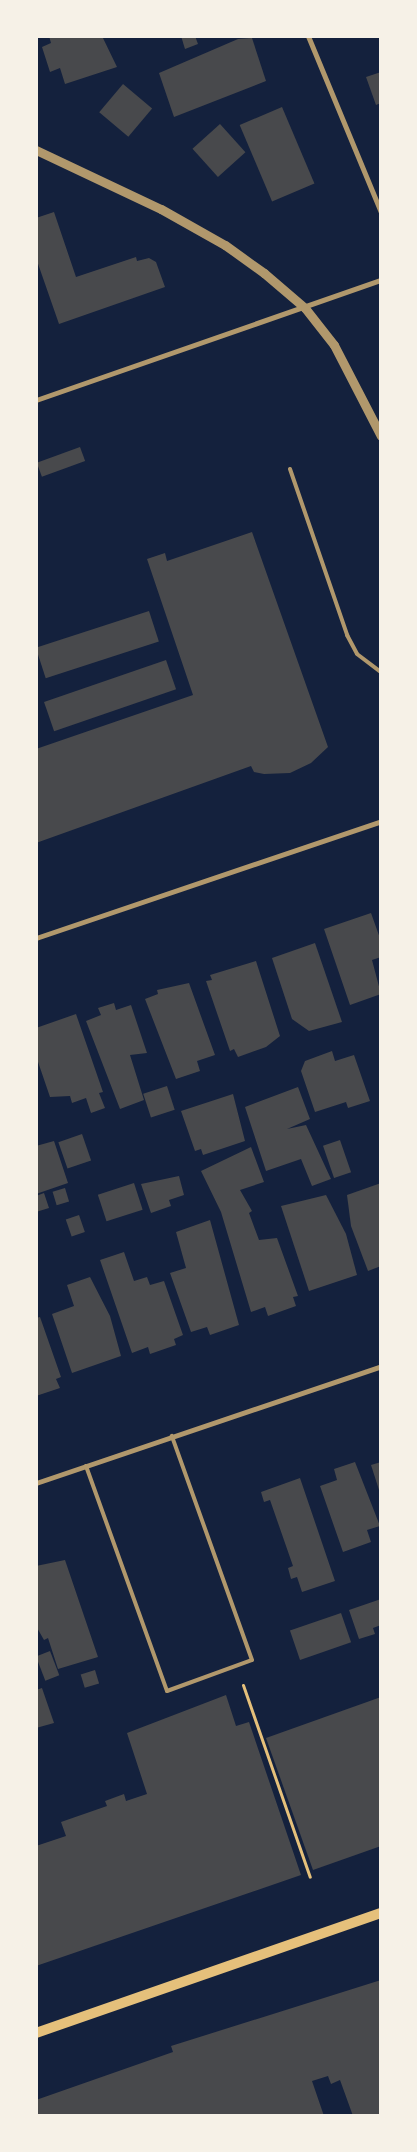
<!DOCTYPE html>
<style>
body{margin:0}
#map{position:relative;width:417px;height:2152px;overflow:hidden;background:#14213d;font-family:"DM Sans",sans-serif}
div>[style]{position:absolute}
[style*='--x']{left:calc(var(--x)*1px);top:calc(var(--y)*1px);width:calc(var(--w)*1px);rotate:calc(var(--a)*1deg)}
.building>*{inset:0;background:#48494c;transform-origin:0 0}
.path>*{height:3px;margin:-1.5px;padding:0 1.5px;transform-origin:1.5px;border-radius:1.5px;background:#e5c07b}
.service>*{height:4px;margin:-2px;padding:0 2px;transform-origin:2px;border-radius:2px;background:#b1986c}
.minor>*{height:5px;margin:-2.5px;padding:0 2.5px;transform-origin:2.5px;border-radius:2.5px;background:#b1986c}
.tertiary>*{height:9px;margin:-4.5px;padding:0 4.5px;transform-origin:4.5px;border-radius:4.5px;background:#b1986c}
.secondary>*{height:10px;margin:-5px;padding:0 5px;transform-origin:5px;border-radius:5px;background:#e5c07b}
span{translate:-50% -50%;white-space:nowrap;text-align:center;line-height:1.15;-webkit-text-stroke:5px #f6f1e7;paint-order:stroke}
.frame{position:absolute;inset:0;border:38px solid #f6f1e7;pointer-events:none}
</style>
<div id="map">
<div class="building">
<div style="clip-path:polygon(49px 36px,102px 36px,117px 67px,65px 84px,60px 68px,50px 72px,42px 47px,51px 43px)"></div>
<div style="clip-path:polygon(181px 36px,195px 36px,198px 44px,185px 49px)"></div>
<div style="clip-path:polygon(252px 38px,266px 81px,174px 117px,159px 73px,238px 39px)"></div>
<div style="clip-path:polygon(381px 72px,381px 103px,376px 105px,366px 77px)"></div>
<div style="left:123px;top:84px;width:38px;height:37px;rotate:40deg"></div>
<div style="left:282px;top:107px;width:83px;height:46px;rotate:67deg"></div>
<div style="left:220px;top:124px;width:38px;height:37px;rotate:48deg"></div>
<div style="clip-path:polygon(54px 212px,76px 277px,136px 257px,137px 261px,149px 258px,156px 262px,165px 287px,59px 324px,36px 258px,36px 218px)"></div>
<div style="left:80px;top:447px;width:15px;height:46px;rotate:70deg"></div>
<div style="clip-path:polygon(252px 532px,328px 747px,311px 763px,290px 773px,264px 774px,254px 772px,251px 766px,36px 843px,36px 749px,193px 695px,147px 559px,165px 553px,167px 561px)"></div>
<div style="left:149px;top:611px;width:32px;height:119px;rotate:72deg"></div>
<div style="left:166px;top:660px;width:31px;height:129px;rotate:71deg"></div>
<div style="clip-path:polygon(371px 913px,381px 941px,381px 957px,372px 960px,381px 994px,350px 1005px,324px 929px)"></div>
<div style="clip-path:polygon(315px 943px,342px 1022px,309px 1031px,292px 1019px,272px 958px)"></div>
<div style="clip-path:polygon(256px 961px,280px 1036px,266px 1047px,238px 1057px,234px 1049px,230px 1051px,206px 981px,212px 980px,210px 975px)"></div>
<div style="clip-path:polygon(189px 983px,215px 1055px,197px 1061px,200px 1071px,176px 1079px,145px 999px,158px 994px,157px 990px)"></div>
<div style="clip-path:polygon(114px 1003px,116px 1010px,131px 1005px,147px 1053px,130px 1055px,144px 1100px,120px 1109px,86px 1021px,101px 1015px,98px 1008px)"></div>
<div style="clip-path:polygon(76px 1014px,103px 1092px,99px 1093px,105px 1108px,91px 1113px,86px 1098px,72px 1103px,70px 1096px,50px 1097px,36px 1056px,36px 1028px)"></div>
<div style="clip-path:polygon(332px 1051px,335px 1061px,354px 1055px,370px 1101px,348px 1108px,346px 1102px,315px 1112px,301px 1071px,305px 1061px)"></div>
<div style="left:167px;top:1086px;width:25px;height:25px;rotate:72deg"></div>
<div style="clip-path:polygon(298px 1087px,310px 1119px,287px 1129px,306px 1125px,331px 1179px,312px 1186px,301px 1159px,266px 1171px,245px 1107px)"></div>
<div style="clip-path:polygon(233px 1094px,245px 1141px,203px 1155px,201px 1149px,195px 1151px,181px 1111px)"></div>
<div style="left:82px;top:1134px;width:28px;height:25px;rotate:71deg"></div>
<div style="left:340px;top:1140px;width:34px;height:18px;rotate:71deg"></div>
<div style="clip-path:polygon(54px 1141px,68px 1183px,36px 1194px,36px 1146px)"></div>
<div style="clip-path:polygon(251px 1147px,264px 1182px,240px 1190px,252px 1211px,249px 1213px,259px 1240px,277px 1238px,298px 1296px,293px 1297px,296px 1306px,268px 1316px,265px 1307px,251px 1312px,221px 1212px,201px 1171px)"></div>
<div style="clip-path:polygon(179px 1176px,184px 1195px,169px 1200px,171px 1206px,151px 1213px,141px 1184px)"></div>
<div style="left:134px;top:1183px;width:28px;height:38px;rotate:72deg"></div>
<div style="clip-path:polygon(381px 1183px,381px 1266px,368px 1271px,351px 1226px,347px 1195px)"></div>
<div style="left:65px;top:1188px;width:14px;height:13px;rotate:73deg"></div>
<div style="clip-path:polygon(44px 1193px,49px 1208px,36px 1212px,36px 1196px)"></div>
<div style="clip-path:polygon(326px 1195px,346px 1234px,357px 1275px,309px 1291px,281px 1206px)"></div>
<div style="left:79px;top:1215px;width:18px;height:14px;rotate:71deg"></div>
<div style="clip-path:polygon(210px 1220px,239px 1325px,210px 1335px,207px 1327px,191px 1332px,170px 1273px,186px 1268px,176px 1232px)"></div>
<div style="clip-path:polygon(124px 1252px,134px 1281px,147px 1277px,150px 1285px,164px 1281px,183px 1335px,174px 1339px,176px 1345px,150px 1354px,148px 1347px,132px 1353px,100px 1260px)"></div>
<div style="clip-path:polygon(90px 1277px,110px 1316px,121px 1356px,72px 1373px,52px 1314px,74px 1306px,67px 1285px)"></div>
<div style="clip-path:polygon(40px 1317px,61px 1377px,56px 1379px,60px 1388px,36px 1396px,36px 1318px)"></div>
<div style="clip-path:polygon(355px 1462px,380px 1526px,367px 1530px,371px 1542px,343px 1552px,320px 1486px,337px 1480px,334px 1469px)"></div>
<div style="clip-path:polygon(381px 1462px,381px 1493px,380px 1493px,371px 1465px)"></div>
<div style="clip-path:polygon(300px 1478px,335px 1581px,302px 1592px,297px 1577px,291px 1579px,288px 1568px,293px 1566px,270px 1500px,264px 1502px,261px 1492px)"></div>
<div style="clip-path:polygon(65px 1560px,98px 1657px,58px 1669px,48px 1638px,44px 1640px,36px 1626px,36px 1566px)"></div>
<div style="clip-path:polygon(381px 1599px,381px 1625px,373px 1628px,375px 1634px,359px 1639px,349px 1610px)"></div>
<div style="left:341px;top:1613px;width:31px;height:54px;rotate:71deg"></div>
<div style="left:50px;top:1651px;width:26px;height:15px;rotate:69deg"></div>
<div style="left:95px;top:1670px;width:14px;height:15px;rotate:73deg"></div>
<div style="clip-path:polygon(42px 1688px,54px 1723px,36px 1728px,36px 1690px)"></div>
<div style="clip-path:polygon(226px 1695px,236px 1726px,249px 1722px,301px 1875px,36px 1966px,36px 1846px,66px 1836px,61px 1822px,107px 1806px,105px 1801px,124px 1794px,126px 1801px,147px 1794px,127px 1733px)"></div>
<div style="clip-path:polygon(381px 1697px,381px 1846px,313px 1870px,266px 1738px)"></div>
<div style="clip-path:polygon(381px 1980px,381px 2116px,353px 2116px,340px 2080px,331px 2084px,328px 2076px,312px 2081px,324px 2116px,36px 2116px,36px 2100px,173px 2052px,171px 2046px)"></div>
</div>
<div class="path">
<div style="--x:243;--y:1685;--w:203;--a:70.8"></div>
</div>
<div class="service">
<div style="--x:290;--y:469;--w:176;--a:71"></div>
<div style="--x:347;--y:635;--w:21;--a:62"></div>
<div style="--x:357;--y:654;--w:30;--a:37"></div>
<div style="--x:86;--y:1466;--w:239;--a:70.2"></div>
<div style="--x:167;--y:1691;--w:90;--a:-20"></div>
<div style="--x:252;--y:1660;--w:238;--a:-109.7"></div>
</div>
<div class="minor">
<div style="--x:308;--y:36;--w:191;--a:67.5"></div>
<div style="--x:36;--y:400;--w:365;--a:-19.2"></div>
<div style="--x:36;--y:938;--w:364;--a:-18.7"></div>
<div style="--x:36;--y:1483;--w:364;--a:-18.7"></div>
</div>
<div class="tertiary">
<div style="--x:36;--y:150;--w:138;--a:25.3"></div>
<div style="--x:161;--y:209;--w:73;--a:29.4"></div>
<div style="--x:225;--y:245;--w:48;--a:35.7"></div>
<div style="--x:264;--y:273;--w:54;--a:40.5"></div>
<div style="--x:305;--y:308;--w:47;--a:51.9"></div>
<div style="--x:334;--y:345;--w:102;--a:62.7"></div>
</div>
<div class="secondary">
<div style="--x:36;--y:2033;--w:365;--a:-19.2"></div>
</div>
<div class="frame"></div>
</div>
